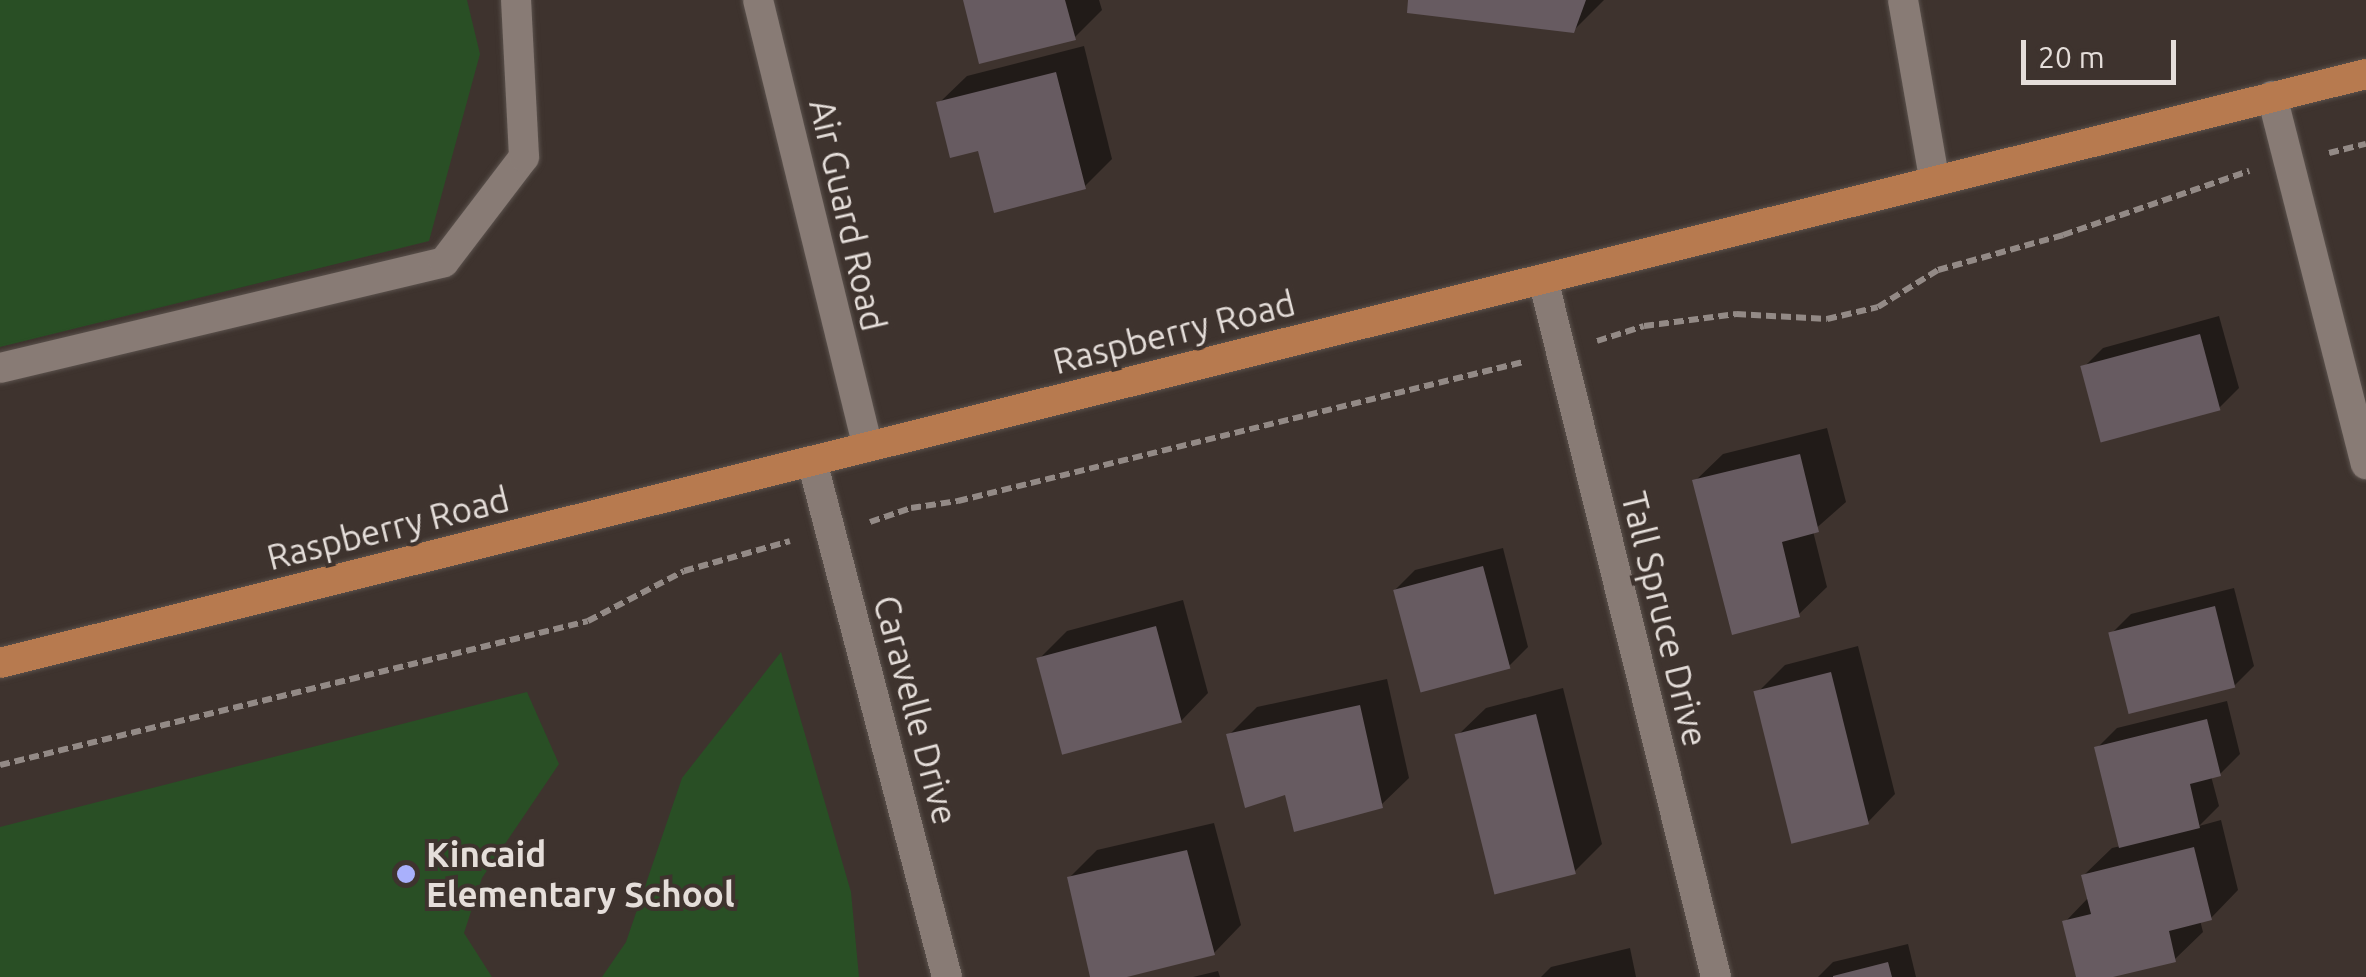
<!DOCTYPE html>
<style>
body{margin:0}
#map{position:relative;width:2366px;height:977px;overflow:hidden;background:#3e332e;font-family:Ubuntu,sans-serif}
div>[style]{position:absolute}
[style*='--x']{left:calc(var(--x)*1px);top:calc(var(--y)*1px);width:calc(var(--w)*1px);rotate:calc(var(--a)*1deg)}
.green>*{inset:0;background:#294f25}
.shadow>*{inset:0;background:#0007}
.building>*{inset:0;background:#675b61;transform-origin:0 0}
.path>*{height:6px;margin-top:-3px;transform-origin:0;background:repeating-linear-gradient(90deg,#938a86 0 10px,transparent 0 15px)}
.roads{filter:drop-shadow(0 0 2px #5b524d) drop-shadow(0 0 2px #5b524d)}
.minor>*{height:30px;margin:-15px;padding:0 15px;transform-origin:15px;border-radius:15px;background:#887b75}
.major>*{height:30px;margin:-15px;padding:0 15px;transform-origin:15px;border-radius:15px;background:#b77a4f}
.dots>*{width:28px;height:28px;translate:-50% -50%;box-sizing:border-box;border:5px solid #3e332e;border-radius:50%}
span{translate:-50% -50%;white-space:nowrap;text-align:center;line-height:1.15;-webkit-text-stroke:8px #3e332e;paint-order:stroke}
.street-label{font-size:35px;color:#e5deda}
.poi-label{font-size:35px;color:#e5deda;font-weight:700}
.left{translate:0 -50%;text-align:left}
.scale{position:absolute;left:2021px;top:40px;width:155px;height:45px;box-sizing:border-box;border:5px solid #e5deda;border-top:0;padding-left:12px;font-size:30px;line-height:35px;white-space:nowrap;color:#e5deda;-webkit-text-stroke:8px #3e332e;paint-order:stroke}
</style>
<div id="map">
<div class="green">
<div style="clip-path:polygon(0 0,467px 0,480px 54px,429px 241px,0 347px)"></div>
<div style="clip-path:polygon(781px 652px,851px 892px,859px 977px,602px 977px,626px 942px,682px 778px)"></div>
<div style="clip-path:polygon(527px 692px,559px 764px,482px 878px,464px 933px,492px 977px,0 977px,0 827px)"></div>
</div>
<div class="shadow">
<div style="clip-path:polygon(966px 0,1099px 0,1102px 10px,1074px 38px)"></div>
<div style="clip-path:polygon(1411px 0,1604px 0,1574px 30px)"></div>
<div style="clip-path:polygon(1084px 46px,1112px 159px,1084px 187px,980px 148px,939px 103px,967px 76px)"></div>
<div style="clip-path:polygon(2219px 316px,2239px 388px,2219px 408px,2083px 368px,2103px 348px)"></div>
<div style="clip-path:polygon(1827px 428px,1846px 502px,1813px 531px,1827px 587px,1799px 614px,1695px 481px,1723px 454px)"></div>
<div style="clip-path:polygon(1503px 548px,1528px 647px,1509px 666px,1395px 590px,1415px 570px)"></div>
<div style="clip-path:polygon(2234px 588px,2254px 666px,2234px 686px,2111px 634px,2131px 614px)"></div>
<div style="clip-path:polygon(1183px 600px,1208px 693px,1181px 721px,1039px 659px,1067px 631px)"></div>
<div style="clip-path:polygon(1858px 646px,1895px 794px,1868px 822px,1757px 693px,1785px 665px)"></div>
<div style="clip-path:polygon(1387px 679px,1409px 778px,1381px 805px,1287px 792px,1229px 735px,1257px 707px)"></div>
<div style="clip-path:polygon(1563px 688px,1602px 844px,1574px 872px,1458px 735px,1486px 708px)"></div>
<div style="clip-path:polygon(2227px 701px,2240px 754px,2220px 774px,2211px 776px,2219px 806px,2199px 826px,2221px 820px,2238px 890px,2211px 918px,2200px 920px,2203px 932px,2175px 959px,2102px 977px,2078px 977px,2065px 922px,2089px 897px,2084px 875px,2112px 848px,2121px 846px,2097px 748px,2117px 728px)"></div>
<div style="clip-path:polygon(1214px 823px,1241px 925px,1214px 953px,1116px 977px,1092px 977px,1069px 878px,1097px 850px)"></div>
<div style="clip-path:polygon(1908px 944px,1916px 977px,1818px 977px,1833px 962px)"></div>
<div style="clip-path:polygon(1630px 948px,1636px 977px,1541px 977px,1551px 967px)"></div>
<div style="clip-path:polygon(1218px 971px,1220px 977px,1193px 977px)"></div>
</div>
<div class="building">
<div style="clip-path:polygon(963px 0,1065px 0,1076px 40px,979px 64px)"></div>
<div style="clip-path:polygon(1408px 0,1586px 0,1574px 33px,1407px 13px)"></div>
<div style="clip-path:polygon(1056px 72px,1086px 189px,994px 213px,978px 151px,950px 158px,936px 102px)"></div>
<div style="left:2200px;top:334px;width:79px;height:124px;rotate:75deg"></div>
<div style="clip-path:polygon(1800px 454px,1819px 532px,1782px 542px,1800px 617px,1732px 635px,1692px 480px)"></div>
<div style="left:1483px;top:566px;width:106px;height:93px;rotate:75deg"></div>
<div style="left:2215px;top:606px;width:84px;height:110px;rotate:76deg"></div>
<div style="left:1156px;top:626px;width:100px;height:124px;rotate:75deg"></div>
<div style="left:1831px;top:672px;width:157px;height:80px;rotate:76deg"></div>
<div style="clip-path:polygon(1360px 705px,1383px 808px,1294px 832px,1285px 795px,1245px 808px,1226px 734px)"></div>
<div style="left:1536px;top:714px;width:165px;height:84px;rotate:76deg"></div>
<div style="clip-path:polygon(2207px 719px,2221px 776px,2190px 784px,2200px 828px,2119px 848px,2094px 747px)"></div>
<div style="clip-path:polygon(2194px 847px,2212px 920px,2169px 931px,2176px 962px,2113px 977px,2076px 977px,2062px 921px,2091px 914px,2081px 875px)"></div>
<div style="clip-path:polygon(1187px 850px,1215px 955px,1127px 977px,1090px 977px,1067px 877px)"></div>
<div style="clip-path:polygon(1888px 962px,1892px 977px,1833px 977px,1833px 976px)"></div>
</div>
<div class="path">
<div style="--x:2329;--y:153;--w:38;--a:-14"></div>
<div style="--x:1597;--y:341;--w:49;--a:-17.7"></div>
<div style="--x:1644;--y:326;--w:93;--a:-7.4"></div>
<div style="--x:1736;--y:314;--w:91;--a:3.1"></div>
<div style="--x:1827;--y:319;--w:52;--a:-13.2"></div>
<div style="--x:1878;--y:307;--w:70;--a:-31.7"></div>
<div style="--x:1938;--y:270;--w:130;--a:-15.6"></div>
<div style="--x:2063;--y:235;--w:197;--a:-19"></div>
<div style="--x:870;--y:522;--w:43;--a:-18.9"></div>
<div style="--x:911;--y:508;--w:48;--a:-8.5"></div>
<div style="--x:958;--y:501;--w:582;--a:-13.82"></div>
<div style="--x:0;--y:765;--w:605;--a:-13.76"></div>
<div style="--x:588;--y:621;--w:108;--a:-27.5"></div>
<div style="--x:684;--y:571;--w:110;--a:-15.8"></div>
</div>
<div class="roads">
<div class="minor">
<div style="--x:758;--y:0;--w:460;--a:76.2"></div>
<div style="--x:1903;--y:0;--w:181;--a:80.1"></div>
<div style="--x:2272;--y:96;--w:380;--a:75.7"></div>
<div style="--x:1543;--y:279;--w:719;--a:76.08"></div>
<div style="--x:0;--y:368;--w:456;--a:-13.4"></div>
<div style="--x:444;--y:262;--w:132;--a:-52.7"></div>
<div style="--x:524;--y:157;--w:157;--a:-92.9"></div>
<div style="--x:812;--y:461;--w:533;--a:75.34"></div>
</div>
<div class="major">
<div style="--x:0;--y:663;--w:2438;--a:-13.98"></div>
</div>
</div>
<div class="dots">
<div style="left:406px;top:874px;background:#a9b0fc"></div>
</div>
<div class="street-label">
<span style="left:848px;top:215px;rotate:77deg">Air Guard Road</span>
<span style="left:1174px;top:332px;rotate:-14deg">Raspberry Road</span>
<span style="left:388px;top:528px;rotate:-14deg">Raspberry Road</span>
<span style="left:1665px;top:619px;rotate:76deg">Tall Spruce Drive</span>
<span style="left:916px;top:710px;rotate:75deg">Caravelle Drive</span>
</div>
<div class="poi-label">
<span class="left" style="left:426px;top:874px">Kincaid<br>Elementary School</span>
</div>
<div class="scale">20 m</div>
</div>
